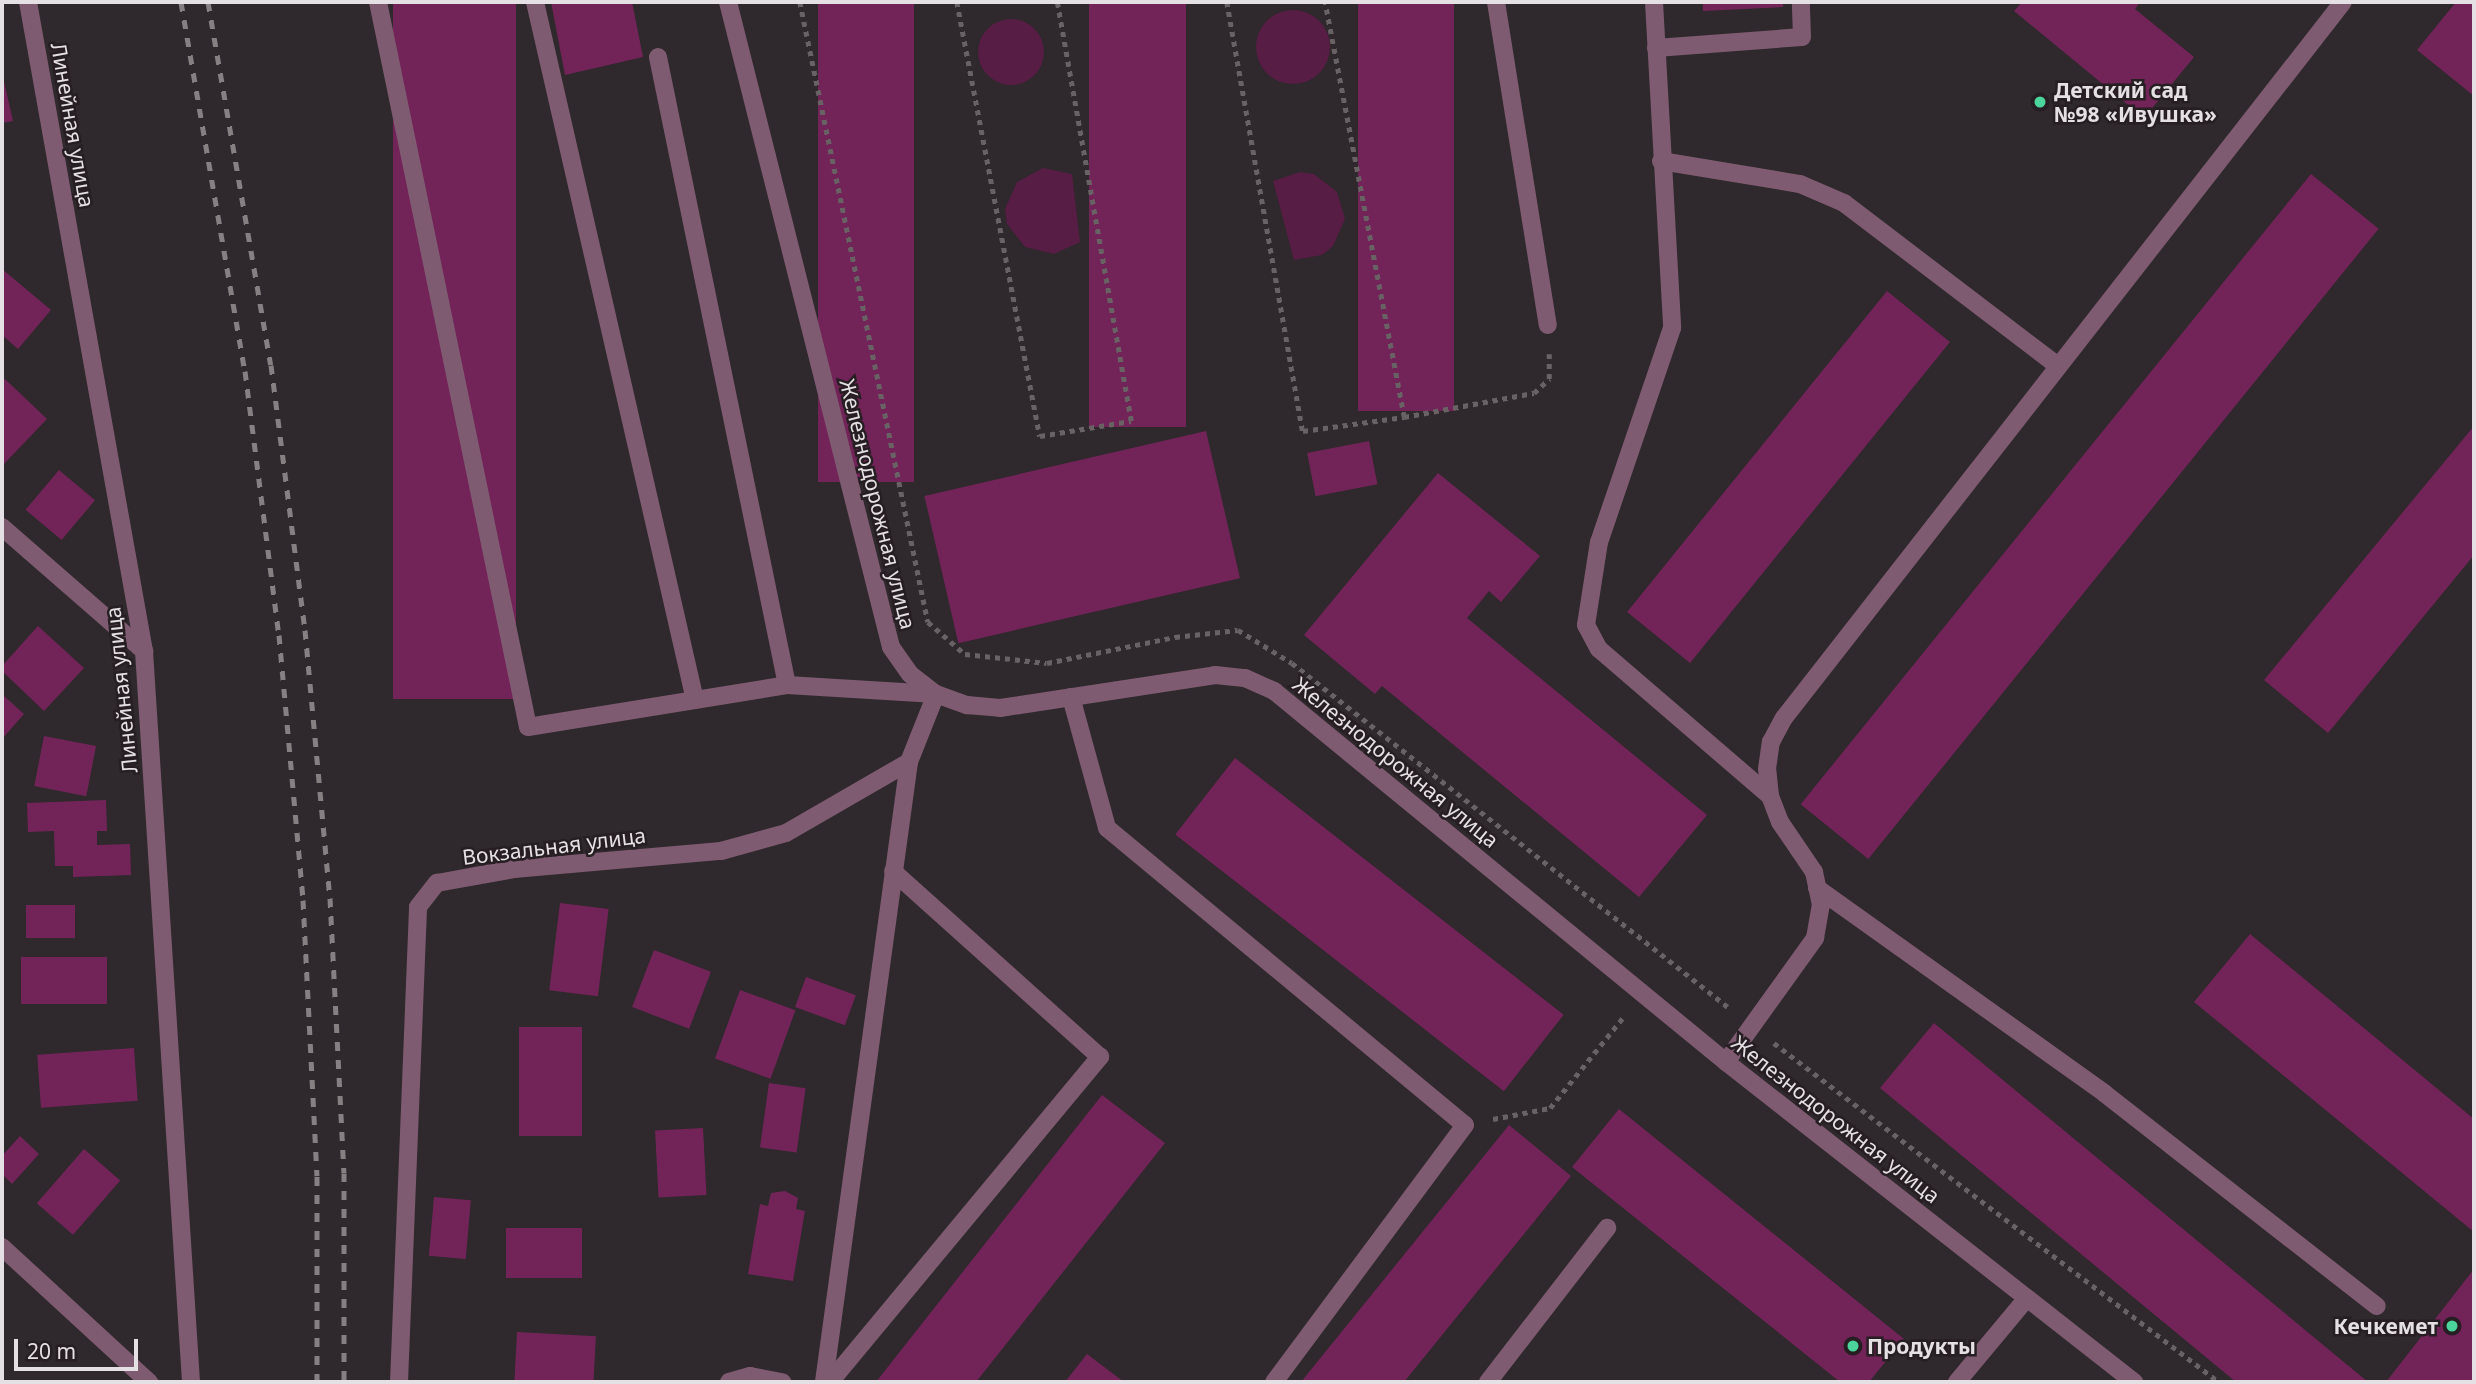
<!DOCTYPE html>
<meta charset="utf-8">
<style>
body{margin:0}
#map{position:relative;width:2476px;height:1384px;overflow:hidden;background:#2f282c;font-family:"Noto Sans",sans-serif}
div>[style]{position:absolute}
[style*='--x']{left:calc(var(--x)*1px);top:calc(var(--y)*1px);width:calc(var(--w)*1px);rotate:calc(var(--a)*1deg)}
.green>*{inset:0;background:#571d44}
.round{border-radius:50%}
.building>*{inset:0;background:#722459;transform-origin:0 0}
.path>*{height:4.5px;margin-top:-2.25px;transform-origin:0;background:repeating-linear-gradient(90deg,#686265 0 5px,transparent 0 10px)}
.service>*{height:18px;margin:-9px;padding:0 9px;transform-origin:9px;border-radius:9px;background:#7f5b71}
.minor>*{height:18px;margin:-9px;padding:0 9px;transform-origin:9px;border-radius:9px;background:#7f5b71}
.rail>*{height:5px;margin-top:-2.5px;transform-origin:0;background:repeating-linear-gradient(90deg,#868083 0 9px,transparent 0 18px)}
.dots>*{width:19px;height:19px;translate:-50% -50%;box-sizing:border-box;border:4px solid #261e22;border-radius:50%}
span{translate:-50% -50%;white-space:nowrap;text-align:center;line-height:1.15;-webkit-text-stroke:5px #261e22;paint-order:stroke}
.poi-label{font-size:21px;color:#e5e0e3;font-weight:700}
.left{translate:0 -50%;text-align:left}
.right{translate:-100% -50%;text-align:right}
.street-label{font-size:21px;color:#e5e0e3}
.frame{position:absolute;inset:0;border:4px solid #e5e0e3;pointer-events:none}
.scale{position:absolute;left:14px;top:1339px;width:124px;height:32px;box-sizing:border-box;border:4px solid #e5e0e3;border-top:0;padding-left:9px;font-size:21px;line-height:24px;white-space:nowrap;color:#e5e0e3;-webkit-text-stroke:5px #261e22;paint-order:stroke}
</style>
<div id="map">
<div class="green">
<div class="round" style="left:1256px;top:10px;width:74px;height:74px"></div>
<div class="round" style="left:978px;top:19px;width:66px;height:66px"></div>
<div style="clip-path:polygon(1043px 168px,1072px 174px,1080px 242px,1054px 254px,1025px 247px,1007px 224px,1005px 209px,1017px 182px)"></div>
<div style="clip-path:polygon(1300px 172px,1314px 174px,1337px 192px,1345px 219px,1333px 246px,1322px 255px,1294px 260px,1273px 181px)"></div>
</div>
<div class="building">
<div style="left:393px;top:2px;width:123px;height:697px"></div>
<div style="clip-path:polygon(551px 2px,632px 2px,643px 57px,565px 75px)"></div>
<div style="left:818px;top:2px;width:96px;height:480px"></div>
<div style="left:1089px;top:2px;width:97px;height:425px"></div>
<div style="left:1358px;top:2px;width:96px;height:409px"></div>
<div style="clip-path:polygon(1703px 2px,1783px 2px,1783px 7px,1703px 11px)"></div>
<div style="clip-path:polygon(2022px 2px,2140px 2px,2135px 9px,2194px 57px,2144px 118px,2014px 11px)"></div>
<div style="clip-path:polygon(2456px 2px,2474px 2px,2474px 96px,2417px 50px)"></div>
<div style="clip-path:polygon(2px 73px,13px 121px,2px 123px)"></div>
<div style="left:2311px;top:174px;width:87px;height:811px;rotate:39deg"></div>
<div style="clip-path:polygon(2px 269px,51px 310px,18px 349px,2px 335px)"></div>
<div style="left:1887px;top:291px;width:81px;height:413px;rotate:39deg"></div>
<div style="clip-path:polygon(5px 379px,47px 419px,2px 466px,2px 383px)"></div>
<div style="clip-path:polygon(2474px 426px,2474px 555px,2328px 733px,2264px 680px)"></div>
<div style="left:1206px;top:431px;width:151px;height:289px;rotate:77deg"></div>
<div style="left:1369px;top:441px;width:44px;height:63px;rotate:79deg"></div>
<div style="left:59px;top:470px;width:47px;height:52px;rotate:40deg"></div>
<div style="clip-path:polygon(1438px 473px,1540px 556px,1501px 602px,1489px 591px,1467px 618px,1707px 815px,1639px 897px,1382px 686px,1375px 694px,1304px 635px)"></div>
<div style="clip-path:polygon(38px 626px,84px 668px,44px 711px,2px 671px,2px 666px)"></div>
<div style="clip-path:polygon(4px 696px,24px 714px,2px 739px,2px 698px)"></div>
<div style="left:44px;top:736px;width:53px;height:51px;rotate:11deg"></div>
<div style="left:1235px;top:758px;width:417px;height:97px;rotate:38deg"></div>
<div style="clip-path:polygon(106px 800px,107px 831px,97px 831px,97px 845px,130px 844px,131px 875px,73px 877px,73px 866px,55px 866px,54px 831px,28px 832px,27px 803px)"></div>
<div style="left:560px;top:903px;width:49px;height:88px;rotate:7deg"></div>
<div style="left:26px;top:905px;width:49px;height:33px"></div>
<div style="clip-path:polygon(2250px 934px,2474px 1119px,2474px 1232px,2194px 1002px)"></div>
<div style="left:654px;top:950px;width:61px;height:61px;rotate:21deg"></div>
<div style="left:21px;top:957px;width:86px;height:47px"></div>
<div style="left:806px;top:977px;width:53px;height:32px;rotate:20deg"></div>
<div style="left:740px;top:990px;width:59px;height:73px;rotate:20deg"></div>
<div style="clip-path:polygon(1934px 1023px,2368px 1382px,2236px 1382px,1880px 1088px)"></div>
<div style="left:519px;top:1027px;width:63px;height:109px"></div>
<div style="left:134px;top:1048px;width:53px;height:97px;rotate:86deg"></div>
<div style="left:769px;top:1083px;width:37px;height:65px;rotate:8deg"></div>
<div style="clip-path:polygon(1102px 1095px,1165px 1143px,976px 1382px,876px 1382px)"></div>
<div style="clip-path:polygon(1619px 1109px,1904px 1339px,1869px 1382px,1840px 1382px,1572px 1167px)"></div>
<div style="clip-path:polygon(1509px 1125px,1571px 1176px,1404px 1382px,1301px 1382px)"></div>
<div style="left:703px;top:1128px;width:67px;height:48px;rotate:87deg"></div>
<div style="clip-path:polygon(20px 1136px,39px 1154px,12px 1184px,2px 1174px,2px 1156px)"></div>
<div style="left:84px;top:1149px;width:48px;height:72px;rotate:41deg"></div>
<div style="clip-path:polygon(785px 1191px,798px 1198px,796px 1209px,805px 1211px,793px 1281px,748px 1274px,760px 1204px,768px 1206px,771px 1193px)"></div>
<div style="left:434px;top:1197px;width:37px;height:59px;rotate:5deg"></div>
<div style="left:506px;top:1228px;width:76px;height:50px"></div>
<div style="clip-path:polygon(2474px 1269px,2474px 1382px,2386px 1382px)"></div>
<div style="left:517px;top:1332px;width:79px;height:50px;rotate:3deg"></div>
<div style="clip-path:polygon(1087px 1354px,1124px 1382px,1065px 1382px)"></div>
</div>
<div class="path">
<div style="--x:800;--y:2;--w:633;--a:78.34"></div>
<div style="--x:928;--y:622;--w:49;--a:40.9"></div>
<div style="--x:965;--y:654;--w:82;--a:6.3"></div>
<div style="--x:1047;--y:663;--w:131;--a:-11.5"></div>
<div style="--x:1175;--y:637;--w:63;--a:-6.3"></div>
<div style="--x:1238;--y:630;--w:63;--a:31.4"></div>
<div style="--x:1292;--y:663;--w:555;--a:38.27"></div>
<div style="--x:957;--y:2;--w:442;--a:79.2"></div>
<div style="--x:1040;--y:436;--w:92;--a:-9.4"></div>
<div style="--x:1131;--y:421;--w:425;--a:-100"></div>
<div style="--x:1227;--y:2;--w:436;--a:80"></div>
<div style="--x:1303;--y:431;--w:102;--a:-7.9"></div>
<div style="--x:1404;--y:417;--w:422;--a:-100.8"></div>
<div style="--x:1404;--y:417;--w:132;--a:-10.5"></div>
<div style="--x:1534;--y:393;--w:21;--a:-43"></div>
<div style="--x:1549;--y:379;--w:25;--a:-90"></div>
<div style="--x:1774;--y:1043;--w:559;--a:37.3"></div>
<div style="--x:1493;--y:1119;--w:58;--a:-10.9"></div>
<div style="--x:1550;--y:1108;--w:119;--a:-51.1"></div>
</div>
<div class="service">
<div style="--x:378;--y:2;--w:740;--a:78.31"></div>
<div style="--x:528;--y:727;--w:262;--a:-9.2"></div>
<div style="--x:787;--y:685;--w:641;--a:-101.61"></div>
<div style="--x:535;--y:2;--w:716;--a:77.09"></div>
<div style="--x:1496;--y:2;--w:327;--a:80.9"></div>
<div style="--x:1654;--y:2;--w:326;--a:86.8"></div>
<div style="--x:1672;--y:328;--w:226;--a:108.8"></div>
<div style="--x:1599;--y:542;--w:84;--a:98.9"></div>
<div style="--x:1586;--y:625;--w:27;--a:62"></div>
<div style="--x:1599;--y:649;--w:225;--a:40.7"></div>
<div style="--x:1656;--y:48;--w:146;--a:-4.3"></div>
<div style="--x:1802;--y:37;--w:35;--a:-92"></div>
<div style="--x:1661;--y:161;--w:141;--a:9.4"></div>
<div style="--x:1800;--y:184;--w:48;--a:23.4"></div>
<div style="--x:1844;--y:203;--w:269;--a:37.3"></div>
<div style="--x:787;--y:685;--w:149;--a:3.5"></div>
<div style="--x:936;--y:694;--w:73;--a:111.7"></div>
<div style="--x:909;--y:762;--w:626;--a:97.81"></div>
<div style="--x:1817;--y:888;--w:353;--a:35.5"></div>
<div style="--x:2104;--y:1093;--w:346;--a:38"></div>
<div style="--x:1726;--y:1062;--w:153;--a:-54.3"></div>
<div style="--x:1815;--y:938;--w:34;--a:-80"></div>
<div style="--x:1821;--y:905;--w:34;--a:-102"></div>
<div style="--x:1814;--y:872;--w:60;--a:-124.2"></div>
<div style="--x:1780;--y:822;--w:28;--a:-111"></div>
<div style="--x:1770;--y:796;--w:27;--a:-96"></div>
<div style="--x:1767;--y:769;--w:27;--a:-82"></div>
<div style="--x:1771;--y:742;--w:27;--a:-62"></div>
<div style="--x:1784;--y:718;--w:908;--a:-52.02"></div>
<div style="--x:729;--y:1382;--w:22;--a:-16"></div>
<div style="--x:750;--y:1376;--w:33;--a:11"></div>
<div style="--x:830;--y:1382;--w:423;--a:-50.3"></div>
<div style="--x:1100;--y:1057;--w:278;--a:-138.1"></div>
<div style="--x:1488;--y:1382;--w:195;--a:-52.3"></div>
<div style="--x:1957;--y:1382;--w:109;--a:-50.2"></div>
</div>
<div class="minor">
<div style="--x:28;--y:2;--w:659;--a:79.87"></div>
<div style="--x:144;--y:651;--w:733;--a:86.32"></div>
<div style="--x:728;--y:2;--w:665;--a:75.82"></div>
<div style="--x:891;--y:647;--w:33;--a:55"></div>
<div style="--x:910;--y:674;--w:33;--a:38"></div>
<div style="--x:936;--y:694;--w:33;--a:20"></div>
<div style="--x:967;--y:705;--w:33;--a:5"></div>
<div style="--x:1000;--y:708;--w:218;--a:-8.7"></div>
<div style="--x:1215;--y:675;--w:30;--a:6"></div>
<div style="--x:1245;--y:678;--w:32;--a:24"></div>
<div style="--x:1274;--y:691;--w:585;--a:39.38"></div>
<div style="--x:1726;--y:1062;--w:519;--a:38.11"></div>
<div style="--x:2;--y:527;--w:189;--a:41.1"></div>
<div style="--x:1071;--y:697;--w:136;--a:74.6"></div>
<div style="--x:1107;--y:828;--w:465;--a:39.7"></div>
<div style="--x:1465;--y:1125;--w:320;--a:126.6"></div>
<div style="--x:2;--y:1247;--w:200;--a:42.6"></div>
<div style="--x:399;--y:1382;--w:475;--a:-87.7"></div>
<div style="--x:418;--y:907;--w:31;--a:-52"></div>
<div style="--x:437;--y:883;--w:78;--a:-10.3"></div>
<div style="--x:514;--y:869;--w:208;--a:-5"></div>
<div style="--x:721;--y:851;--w:67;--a:-15.5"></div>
<div style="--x:786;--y:833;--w:142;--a:-30"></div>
</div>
<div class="rail">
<div style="--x:181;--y:2;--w:375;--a:80.2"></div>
<div style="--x:245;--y:371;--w:266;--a:82.7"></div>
<div style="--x:279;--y:635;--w:266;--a:84.8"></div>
<div style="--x:303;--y:900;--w:276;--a:87.1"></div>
<div style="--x:317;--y:1176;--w:206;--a:90"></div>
<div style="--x:208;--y:2;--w:368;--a:80.2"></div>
<div style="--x:271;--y:365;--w:267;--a:82.7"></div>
<div style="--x:305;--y:630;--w:269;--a:84.7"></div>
<div style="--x:330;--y:898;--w:275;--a:87.1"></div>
<div style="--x:344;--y:1173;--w:209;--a:90"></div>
</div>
<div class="dots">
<div style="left:2040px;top:102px;background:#4bd49b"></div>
<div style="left:2452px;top:1326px;background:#4bd49b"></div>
<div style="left:1853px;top:1346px;background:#4bd49b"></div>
</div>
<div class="poi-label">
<span class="left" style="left:2054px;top:102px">Детский сад<br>№98 «Ивушка»</span>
<span class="right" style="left:2438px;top:1326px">Кечкемет</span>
<span class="left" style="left:1867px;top:1346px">Продукты</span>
</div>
<div class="street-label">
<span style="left:73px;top:125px;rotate:80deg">Линейная улица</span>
<span style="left:878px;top:504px;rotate:76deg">Железнодорожная улица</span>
<span style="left:121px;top:690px;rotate:-96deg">Линейная улица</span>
<span style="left:1396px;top:762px;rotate:39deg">Железнодорожная улица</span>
<span style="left:554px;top:846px;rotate:-7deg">Вокзальная улица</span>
<span style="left:1836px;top:1119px;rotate:38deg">Железнодорожная улица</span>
</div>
<div class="frame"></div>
<div class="scale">20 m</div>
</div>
